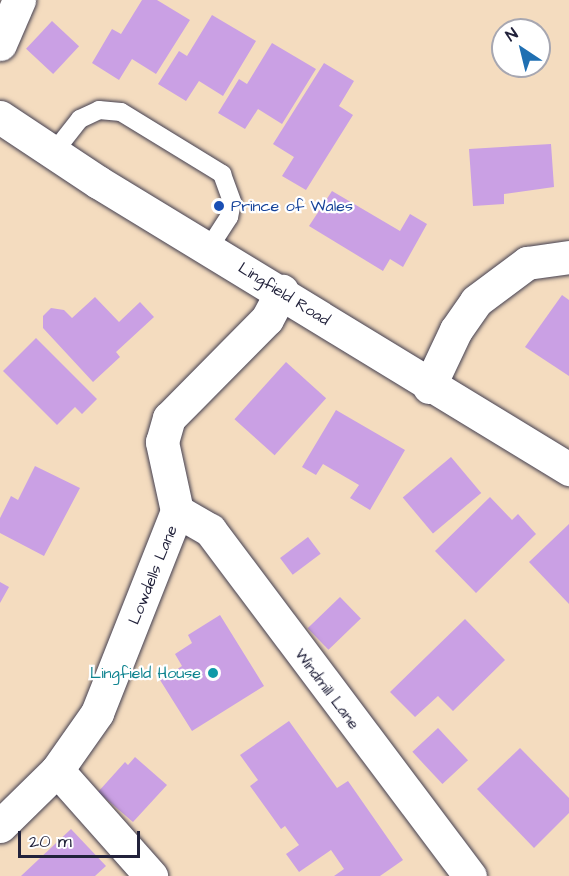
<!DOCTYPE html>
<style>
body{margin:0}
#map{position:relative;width:569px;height:876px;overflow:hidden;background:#f4dcbf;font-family:"Architects Daughter",sans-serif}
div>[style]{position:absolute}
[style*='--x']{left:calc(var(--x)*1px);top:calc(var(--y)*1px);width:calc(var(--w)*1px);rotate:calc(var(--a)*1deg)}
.building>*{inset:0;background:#caa0e4;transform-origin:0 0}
.roads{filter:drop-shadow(0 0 2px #423e4f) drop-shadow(0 0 2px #423e4f)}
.service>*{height:18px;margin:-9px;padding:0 9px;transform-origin:9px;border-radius:9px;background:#fff}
.minor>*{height:33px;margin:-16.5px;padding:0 16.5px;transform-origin:16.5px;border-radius:16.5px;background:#fff}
.tertiary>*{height:33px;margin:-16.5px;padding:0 16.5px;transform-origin:16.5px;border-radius:16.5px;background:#fff}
.dots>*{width:16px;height:16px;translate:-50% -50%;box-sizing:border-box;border:3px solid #fff;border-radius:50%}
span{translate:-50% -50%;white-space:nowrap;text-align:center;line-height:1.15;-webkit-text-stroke:4.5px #fff;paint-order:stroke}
.transit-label{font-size:16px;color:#164399}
.left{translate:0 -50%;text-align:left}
.street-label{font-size:16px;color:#22223b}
.culture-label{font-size:16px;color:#0d838f}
.right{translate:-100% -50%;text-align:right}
.north{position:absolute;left:491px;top:18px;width:60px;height:60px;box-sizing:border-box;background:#fff;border:2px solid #a7a7b1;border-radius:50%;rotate:325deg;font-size:16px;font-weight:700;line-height:24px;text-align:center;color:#22223b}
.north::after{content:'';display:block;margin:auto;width:21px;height:27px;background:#1f6fb2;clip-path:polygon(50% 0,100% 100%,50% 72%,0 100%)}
.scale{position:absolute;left:18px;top:831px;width:122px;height:27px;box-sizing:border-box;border:3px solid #22223b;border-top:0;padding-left:8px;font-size:18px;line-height:21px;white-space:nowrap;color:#22223b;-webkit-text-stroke:4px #fff;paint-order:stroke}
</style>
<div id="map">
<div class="building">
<div style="clip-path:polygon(142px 0,157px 0,190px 20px,156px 74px,132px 59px,119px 80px,92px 63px,112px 29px,121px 34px)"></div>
<div style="clip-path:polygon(212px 15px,256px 41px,223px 96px,199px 81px,186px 101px,158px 84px,179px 51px,187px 56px)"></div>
<div style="left:52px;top:21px;width:37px;height:38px;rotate:43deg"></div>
<div style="clip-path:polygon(272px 43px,316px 69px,282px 124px,258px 109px,245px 129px,218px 113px,239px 79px,247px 84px)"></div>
<div style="clip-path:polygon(324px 63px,354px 81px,339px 106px,353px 115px,306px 190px,282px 176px,294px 157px,273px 144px)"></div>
<div style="clip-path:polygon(551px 144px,554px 187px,504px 194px,504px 204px,473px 206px,469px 149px)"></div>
<div style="clip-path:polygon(332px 191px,400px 231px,410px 214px,427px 224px,403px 267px,390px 259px,383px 271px,309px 226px)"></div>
<div style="clip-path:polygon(562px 295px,569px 300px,569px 376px,525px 347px)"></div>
<div style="clip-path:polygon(95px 297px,119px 322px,140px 302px,154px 317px,116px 352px,120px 357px,93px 382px,43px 328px,43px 316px,51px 308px,64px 310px,72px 318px)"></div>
<div style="clip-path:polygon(36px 338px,97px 399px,82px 414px,75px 407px,57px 425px,3px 371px)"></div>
<div style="left:286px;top:362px;width:54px;height:77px;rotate:42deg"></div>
<div style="clip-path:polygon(336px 410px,405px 450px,370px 510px,350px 498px,359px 485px,323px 464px,316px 475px,302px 467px)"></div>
<div style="left:451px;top:457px;width:47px;height:63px;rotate:50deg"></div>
<div style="clip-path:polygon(35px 466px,80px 488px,44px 556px,0 533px,0 518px,11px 496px,18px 500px)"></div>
<div style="clip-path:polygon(490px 497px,512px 520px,518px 514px,536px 534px,476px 593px,435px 551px)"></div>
<div style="clip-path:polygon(569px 524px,569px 604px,529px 562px)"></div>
<div style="left:308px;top:537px;width:21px;height:35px;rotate:53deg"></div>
<div style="clip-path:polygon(0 582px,9px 587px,0 603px)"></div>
<div style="left:340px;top:597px;width:30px;height:45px;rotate:46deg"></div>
<div style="clip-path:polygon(220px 615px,264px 686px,192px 731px,160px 680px,182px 666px,175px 654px,192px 643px,188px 635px)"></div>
<div style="clip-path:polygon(465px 619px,505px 660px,453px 711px,438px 696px,415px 717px,390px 692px)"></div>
<div style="clip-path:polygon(289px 721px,337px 788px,348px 781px,403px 860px,380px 876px,334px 876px,344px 869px,331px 850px,299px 872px,286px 854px,299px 845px,285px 826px,281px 829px,250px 786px,258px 780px,240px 755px)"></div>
<div style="left:438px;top:728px;width:44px;height:35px;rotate:47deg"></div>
<div style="clip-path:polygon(520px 748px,569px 798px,569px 813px,534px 848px,477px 789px)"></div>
<div style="clip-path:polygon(135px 757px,167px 785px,133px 822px,98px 792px,125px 762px,128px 765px)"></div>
<div style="clip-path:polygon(71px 829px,106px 866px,95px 876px,21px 876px)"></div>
</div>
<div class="roads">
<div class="service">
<div style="--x:54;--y:152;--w:42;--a:-51.8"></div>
<div style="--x:80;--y:119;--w:21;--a:-25"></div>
<div style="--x:99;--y:110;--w:22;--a:5"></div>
<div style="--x:121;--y:112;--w:119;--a:31.5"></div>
<div style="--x:222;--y:174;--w:30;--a:70"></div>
<div style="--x:232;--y:202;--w:15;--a:101"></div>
<div style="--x:229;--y:217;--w:37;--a:123"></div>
</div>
<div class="minor">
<div style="--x:0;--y:44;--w:48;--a:-66.6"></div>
<div style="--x:429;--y:387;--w:63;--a:-64.7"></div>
<div style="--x:456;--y:330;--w:35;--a:-55"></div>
<div style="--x:476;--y:301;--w:64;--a:-36.7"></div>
<div style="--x:527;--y:263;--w:42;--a:-8.1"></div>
<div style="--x:177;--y:511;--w:38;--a:30"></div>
<div style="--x:210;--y:530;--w:433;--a:53.1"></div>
<div style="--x:57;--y:770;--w:142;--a:48.4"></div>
<div style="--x:0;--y:826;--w:80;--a:-44.5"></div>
<div style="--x:57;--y:770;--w:70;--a:-54.9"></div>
<div style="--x:97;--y:713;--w:217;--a:-68.4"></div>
<div style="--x:177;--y:511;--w:71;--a:-102.3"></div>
<div style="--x:162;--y:442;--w:25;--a:-74"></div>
<div style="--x:169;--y:418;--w:139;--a:-45.3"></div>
<div style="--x:267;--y:319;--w:32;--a:-62"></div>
</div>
<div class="tertiary">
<div style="--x:0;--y:117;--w:118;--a:33.6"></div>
<div style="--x:98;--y:182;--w:552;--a:31.36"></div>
</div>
</div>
<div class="dots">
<div style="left:219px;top:206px;background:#1a4fb4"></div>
<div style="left:213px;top:673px;background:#0f9aa8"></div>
</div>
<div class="transit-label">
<span class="left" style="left:231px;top:206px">Prince of Wales</span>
</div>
<div class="street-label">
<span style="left:284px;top:294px;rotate:32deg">Lingfield Road</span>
<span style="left:153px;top:575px;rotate:-68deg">Lowdells Lane</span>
<span style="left:327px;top:689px;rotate:53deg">Windmill Lane</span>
</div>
<div class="culture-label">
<span class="right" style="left:201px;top:673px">Lingfield House</span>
</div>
<div class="north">N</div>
<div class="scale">20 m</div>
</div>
